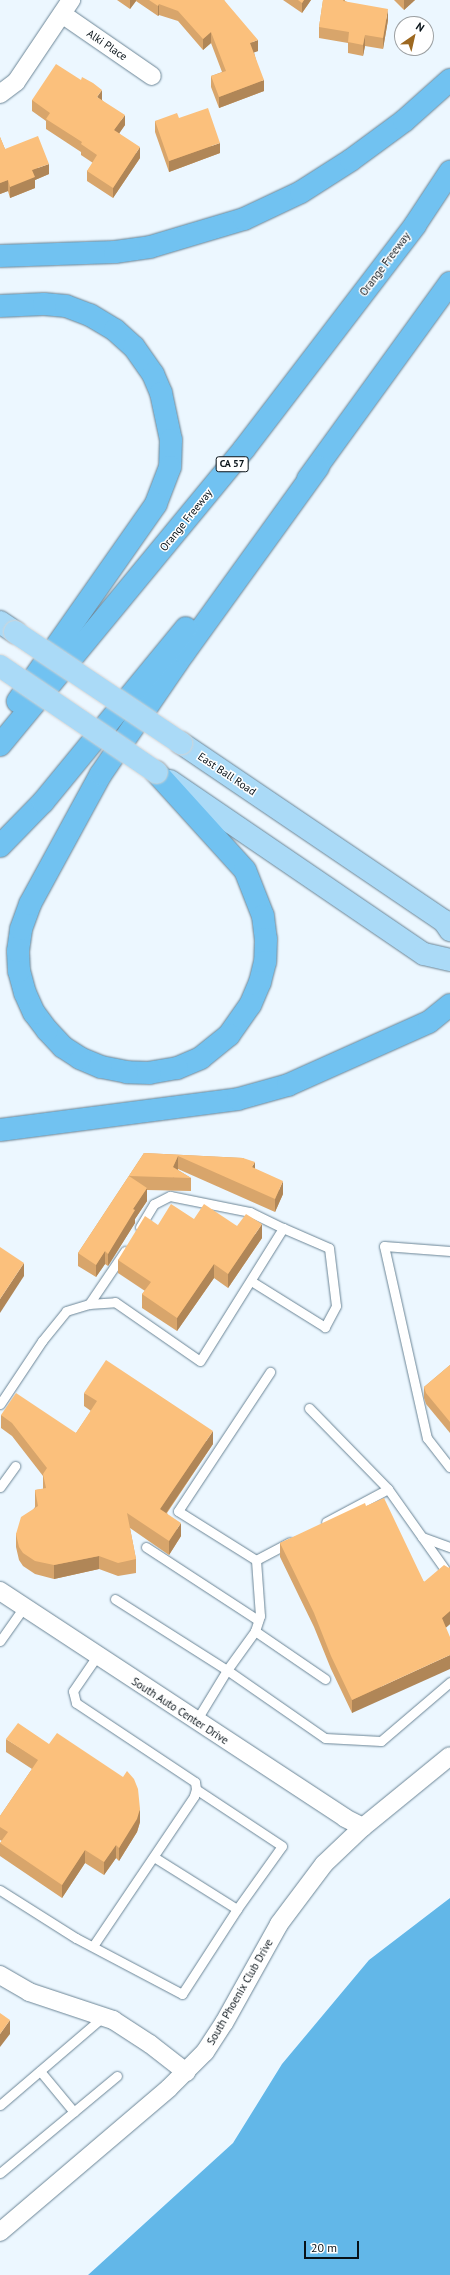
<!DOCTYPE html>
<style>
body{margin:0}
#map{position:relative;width:450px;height:2275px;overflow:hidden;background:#ecf7ff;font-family:"PT Sans",sans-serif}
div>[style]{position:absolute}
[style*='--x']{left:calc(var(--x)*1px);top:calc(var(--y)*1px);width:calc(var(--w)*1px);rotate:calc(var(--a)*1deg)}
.water>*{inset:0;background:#62b7e8}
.roads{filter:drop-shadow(0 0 1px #6b8596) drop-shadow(0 0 1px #6b8596)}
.service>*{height:9px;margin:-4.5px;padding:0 4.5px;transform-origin:4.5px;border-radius:4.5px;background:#fff}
.minor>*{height:18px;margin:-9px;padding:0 9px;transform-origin:9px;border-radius:9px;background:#fff}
.primary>*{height:22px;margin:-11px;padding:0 11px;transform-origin:11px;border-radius:11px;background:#aadaf7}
.motorway>*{height:22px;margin:-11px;padding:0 11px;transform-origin:11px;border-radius:11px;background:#71c2f1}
.bridges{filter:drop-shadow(0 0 1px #d3d4d5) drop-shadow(0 0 1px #d3d4d5)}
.primary-bridge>*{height:22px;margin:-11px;padding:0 11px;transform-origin:11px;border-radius:11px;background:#aadaf7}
.wall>*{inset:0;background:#d8a56b}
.shaded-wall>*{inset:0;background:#b08657}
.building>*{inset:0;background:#fbc07c}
span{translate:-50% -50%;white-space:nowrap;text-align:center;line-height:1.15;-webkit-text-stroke:3px #fff;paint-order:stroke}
.shield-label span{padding:1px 3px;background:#fff;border:1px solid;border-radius:3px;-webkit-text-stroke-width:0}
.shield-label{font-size:10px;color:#081218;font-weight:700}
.street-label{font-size:11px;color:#081218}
.north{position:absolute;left:394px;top:16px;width:40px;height:40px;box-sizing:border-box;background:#fff;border:1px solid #9ca0a3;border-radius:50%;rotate:34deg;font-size:11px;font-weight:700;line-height:16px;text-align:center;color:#081218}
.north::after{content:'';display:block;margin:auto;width:14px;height:18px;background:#9d6820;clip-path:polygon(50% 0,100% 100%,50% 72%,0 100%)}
.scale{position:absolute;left:304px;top:2241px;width:55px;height:18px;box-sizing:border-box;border:2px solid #081218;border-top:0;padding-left:5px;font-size:12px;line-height:14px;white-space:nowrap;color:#081218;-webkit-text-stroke:3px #fff;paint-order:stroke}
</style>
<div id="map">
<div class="water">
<div style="clip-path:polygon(450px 1898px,450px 2275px,88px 2275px,233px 2143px,282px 2064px,369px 1960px)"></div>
</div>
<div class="roads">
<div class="service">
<div style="--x:140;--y:1227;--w:27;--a:-59"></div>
<div style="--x:154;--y:1204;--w:18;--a:-27"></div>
<div style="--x:170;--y:1196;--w:82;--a:11.3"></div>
<div style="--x:250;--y:1212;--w:37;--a:26"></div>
<div style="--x:450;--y:1251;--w:66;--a:-175.7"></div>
<div style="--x:384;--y:1246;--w:197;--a:77.4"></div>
<div style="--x:427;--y:1438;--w:37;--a:52"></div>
<div style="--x:89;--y:1304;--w:64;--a:-55.8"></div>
<div style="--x:0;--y:1404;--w:76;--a:-56.3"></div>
<div style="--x:42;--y:1341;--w:38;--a:-51"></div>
<div style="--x:66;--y:1311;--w:24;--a:-17"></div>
<div style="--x:89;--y:1304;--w:26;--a:-4"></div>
<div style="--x:115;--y:1302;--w:103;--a:34.8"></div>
<div style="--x:200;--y:1361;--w:157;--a:-58"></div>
<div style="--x:283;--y:1228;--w:50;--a:23.5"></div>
<div style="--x:329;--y:1248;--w:58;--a:83.1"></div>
<div style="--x:336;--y:1306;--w:24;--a:118"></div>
<div style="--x:325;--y:1327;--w:87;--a:-148.1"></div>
<div style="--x:309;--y:1408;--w:113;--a:45.7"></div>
<div style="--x:388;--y:1489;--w:70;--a:152"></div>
<div style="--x:0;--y:1487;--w:26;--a:-54"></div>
<div style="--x:388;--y:1489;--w:105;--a:54.7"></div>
<div style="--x:422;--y:1537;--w:30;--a:20"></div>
<div style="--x:146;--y:1547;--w:134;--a:33.1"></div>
<div style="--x:256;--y:1560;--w:92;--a:-147.9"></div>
<div style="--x:178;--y:1511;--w:167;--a:-56.5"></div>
<div style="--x:115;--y:1599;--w:133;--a:32.4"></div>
<div style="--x:227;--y:1670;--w:119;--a:34.8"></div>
<div style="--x:325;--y:1738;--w:56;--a:3.1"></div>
<div style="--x:381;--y:1741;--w:91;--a:-40.5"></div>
<div style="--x:255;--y:1631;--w:85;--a:34.4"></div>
<div style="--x:0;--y:1641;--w:42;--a:-54.8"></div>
<div style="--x:196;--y:1721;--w:60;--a:-58.7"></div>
<div style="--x:227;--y:1670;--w:48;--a:-54.3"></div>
<div style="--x:255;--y:1631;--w:16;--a:-72"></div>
<div style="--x:260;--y:1616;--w:56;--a:-94.1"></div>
<div style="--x:256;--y:1560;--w:38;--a:-28"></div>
<div style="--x:154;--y:1857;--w:98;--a:32.1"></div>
<div style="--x:0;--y:1890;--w:90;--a:32.3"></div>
<div style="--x:76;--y:1938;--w:120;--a:27.8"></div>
<div style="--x:182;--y:1994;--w:101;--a:-57.1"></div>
<div style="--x:237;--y:1909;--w:77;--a:-54.5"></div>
<div style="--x:282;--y:1846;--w:103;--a:-146.5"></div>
<div style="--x:93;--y:1946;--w:181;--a:-56"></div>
<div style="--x:194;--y:1796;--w:7;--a:-74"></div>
<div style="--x:196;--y:1789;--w:7;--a:-98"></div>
<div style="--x:195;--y:1782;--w:143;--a:-146.4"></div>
<div style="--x:76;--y:1703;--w:12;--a:-104"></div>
<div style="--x:73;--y:1691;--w:42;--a:-55.6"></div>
<div style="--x:40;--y:2071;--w:53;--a:50.3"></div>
<div style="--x:0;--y:2105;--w:137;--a:-40.6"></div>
<div style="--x:0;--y:2173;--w:152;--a:-39.7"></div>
</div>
<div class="minor">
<div style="--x:62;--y:14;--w:109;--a:34.6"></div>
<div style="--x:0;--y:94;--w:20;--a:-37"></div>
<div style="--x:16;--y:82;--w:99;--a:-56.1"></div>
<div style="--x:0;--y:1591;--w:413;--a:33.3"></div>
<div style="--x:345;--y:1818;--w:20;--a:27"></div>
<div style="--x:0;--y:1975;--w:34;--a:30"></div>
<div style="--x:29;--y:1992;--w:89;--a:18.4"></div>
<div style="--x:113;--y:2020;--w:44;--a:33"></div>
<div style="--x:150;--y:2044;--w:46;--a:37.9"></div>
<div style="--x:0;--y:2232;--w:222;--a:-40.4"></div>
<div style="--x:169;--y:2088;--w:51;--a:-45"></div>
<div style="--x:205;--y:2052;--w:35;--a:-57"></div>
<div style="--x:224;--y:2023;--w:113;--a:-60.9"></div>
<div style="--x:279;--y:1924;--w:75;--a:-53.1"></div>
<div style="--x:324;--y:1864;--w:54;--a:-43.5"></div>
<div style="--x:363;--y:1827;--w:112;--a:-39.2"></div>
</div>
<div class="primary">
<div style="--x:0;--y:622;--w:18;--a:34"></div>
<div style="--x:181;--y:743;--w:318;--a:34.1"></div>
<div style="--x:444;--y:921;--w:11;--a:56"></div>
<div style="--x:170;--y:781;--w:307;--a:34.3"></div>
<div style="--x:424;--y:954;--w:27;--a:13"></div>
</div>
<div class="motorway">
<div style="--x:0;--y:256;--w:115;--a:-2"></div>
<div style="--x:115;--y:252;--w:35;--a:-8"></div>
<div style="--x:150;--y:247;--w:98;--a:-16.6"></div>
<div style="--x:244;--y:219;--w:63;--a:-25.3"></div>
<div style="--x:301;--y:192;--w:59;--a:-32.6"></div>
<div style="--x:351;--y:160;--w:66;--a:-36.3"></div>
<div style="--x:404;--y:121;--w:62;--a:-41.7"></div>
<div style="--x:0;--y:306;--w:44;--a:-2.6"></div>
<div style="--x:44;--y:304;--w:22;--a:5"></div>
<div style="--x:66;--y:306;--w:26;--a:21"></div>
<div style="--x:90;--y:315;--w:29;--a:31"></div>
<div style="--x:115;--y:330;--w:25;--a:42"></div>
<div style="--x:134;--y:347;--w:33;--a:55"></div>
<div style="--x:153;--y:374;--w:21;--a:67"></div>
<div style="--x:161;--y:393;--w:48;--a:78"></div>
<div style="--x:171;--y:440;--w:27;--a:92"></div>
<div style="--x:170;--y:467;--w:40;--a:111"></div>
<div style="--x:156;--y:504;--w:241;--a:125"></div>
<div style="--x:308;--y:479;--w:242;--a:-54.1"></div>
<div style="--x:0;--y:745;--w:384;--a:-50.5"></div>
<div style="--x:244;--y:449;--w:282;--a:-52.6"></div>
<div style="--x:415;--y:225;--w:64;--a:-56.6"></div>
<div style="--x:156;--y:772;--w:132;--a:47.8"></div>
<div style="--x:245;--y:870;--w:49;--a:68.6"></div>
<div style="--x:263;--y:916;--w:23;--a:83"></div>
<div style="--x:266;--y:939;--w:23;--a:92"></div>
<div style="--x:265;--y:962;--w:21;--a:104"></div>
<div style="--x:260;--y:982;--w:25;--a:113"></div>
<div style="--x:250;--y:1005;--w:37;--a:125"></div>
<div style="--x:229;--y:1035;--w:36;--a:141"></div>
<div style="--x:201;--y:1058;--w:26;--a:157"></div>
<div style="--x:177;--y:1068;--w:27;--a:170"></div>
<div style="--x:150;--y:1073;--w:23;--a:-178"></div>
<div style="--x:127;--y:1072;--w:26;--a:-169"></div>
<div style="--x:101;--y:1067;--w:23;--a:-157"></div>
<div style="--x:80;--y:1058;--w:20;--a:-147"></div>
<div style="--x:63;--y:1047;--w:23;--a:-133"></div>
<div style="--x:47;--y:1030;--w:21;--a:-127"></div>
<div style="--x:34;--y:1013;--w:22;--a:-114"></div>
<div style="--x:25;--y:993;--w:23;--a:-105"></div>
<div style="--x:19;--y:971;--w:20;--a:-93"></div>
<div style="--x:18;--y:951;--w:22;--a:-82"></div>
<div style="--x:21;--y:929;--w:27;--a:-70"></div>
<div style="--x:30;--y:904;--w:148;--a:-61.4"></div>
<div style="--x:101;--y:774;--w:147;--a:-55.6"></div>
<div style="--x:184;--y:653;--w:229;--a:-54.2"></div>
<div style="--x:0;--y:846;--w:62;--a:-45.7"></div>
<div style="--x:43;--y:802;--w:225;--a:-50.6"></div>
<div style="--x:0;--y:1130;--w:240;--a:-7.4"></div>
<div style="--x:238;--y:1099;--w:52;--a:-15.6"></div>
<div style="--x:288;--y:1085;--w:154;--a:-24.1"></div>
<div style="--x:429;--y:1022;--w:27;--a:-39"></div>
</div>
</div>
<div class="bridges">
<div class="primary-bridge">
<div style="--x:15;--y:632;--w:200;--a:33.8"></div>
<div style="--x:0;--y:666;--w:189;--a:34.2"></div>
</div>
</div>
<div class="wall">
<div style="clip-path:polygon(117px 0,224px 0,258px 51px,254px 52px,264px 91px,219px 108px,211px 87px,211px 76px,222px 72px,211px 43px,203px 50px,178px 21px,159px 15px,158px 16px,136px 1px,130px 9px)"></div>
<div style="clip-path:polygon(283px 0,311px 0,302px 13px)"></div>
<div style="clip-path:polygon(323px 0,345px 0,345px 1px,388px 20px,383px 49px,365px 46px,363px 56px,348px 53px,348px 43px,319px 38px,319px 27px)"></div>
<div style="clip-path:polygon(394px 0,415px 0,404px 10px)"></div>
<div style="clip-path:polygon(32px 100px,102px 100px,125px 125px,119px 133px,140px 158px,113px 198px,87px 181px,87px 171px,93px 163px,81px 155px,81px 152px,46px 129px,46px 121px,32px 111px)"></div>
<div style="clip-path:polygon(179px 118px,220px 153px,169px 172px,155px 132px,155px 121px)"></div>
<div style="clip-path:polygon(0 137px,5px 149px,49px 174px,35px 180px,35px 188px,10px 198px,8px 191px,0 194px)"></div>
<div style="clip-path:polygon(144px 1153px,243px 1158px,283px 1194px,275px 1212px,178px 1169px,178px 1170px,191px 1178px,191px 1191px,147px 1190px,147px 1201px,135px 1219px,135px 1223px,108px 1266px,105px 1264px,96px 1277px,78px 1266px,78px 1253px)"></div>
<div style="clip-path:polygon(194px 1219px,237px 1226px,262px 1238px,228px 1288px,214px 1278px,177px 1331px,142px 1308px,142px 1294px,145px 1291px,118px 1273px,118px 1260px,158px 1225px)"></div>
<div style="clip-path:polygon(450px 1365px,450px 1433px,426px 1404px,424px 1398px,424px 1387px)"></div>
<div style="clip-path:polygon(84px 1393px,213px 1444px,167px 1513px,181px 1536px,169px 1555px,130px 1528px,136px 1559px,136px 1573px,118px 1576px,99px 1569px,54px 1579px,35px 1574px,23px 1566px,19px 1560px,16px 1547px,16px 1534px,35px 1507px,35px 1490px,43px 1489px,43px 1476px,12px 1436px,1px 1428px,1px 1415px,76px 1433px,91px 1411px,84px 1406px)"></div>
<div style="clip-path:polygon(366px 1506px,424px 1582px,450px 1567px,450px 1624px,352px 1713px,331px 1669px,314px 1627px,280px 1557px,280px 1543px)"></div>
<div style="clip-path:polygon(6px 1739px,140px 1822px,137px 1832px,119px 1861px,116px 1858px,104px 1875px,85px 1863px,62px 1898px,0 1856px,0 1843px,2px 1841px,0 1840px,0 1816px,32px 1769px,6px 1752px)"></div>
</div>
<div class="shaded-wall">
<div style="clip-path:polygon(130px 0,136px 0,136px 1px,130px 9px)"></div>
<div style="clip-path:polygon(304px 0,311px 0,302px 13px,302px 3px)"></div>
<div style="clip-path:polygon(404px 0,415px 0,404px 10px)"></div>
<div style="clip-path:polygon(159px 4px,159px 15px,158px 16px,158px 6px)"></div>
<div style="clip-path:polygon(388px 9px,388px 20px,383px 49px,383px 38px)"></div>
<div style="clip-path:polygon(211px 32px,211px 43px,203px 50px,203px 39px)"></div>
<div style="clip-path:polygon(365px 35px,365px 46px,363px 56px,363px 45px)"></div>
<div style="clip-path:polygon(258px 40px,258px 51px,250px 54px,250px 43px)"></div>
<div style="clip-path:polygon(264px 80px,264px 91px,219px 108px,219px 97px)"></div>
<div style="clip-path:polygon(102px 90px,102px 101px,97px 97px)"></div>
<div style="clip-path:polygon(125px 115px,125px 125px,114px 141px,114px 130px)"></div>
<div style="clip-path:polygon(220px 143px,220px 153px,169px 172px,169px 161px)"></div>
<div style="clip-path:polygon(140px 147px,140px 158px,113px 198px,113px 188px)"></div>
<div style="clip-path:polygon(49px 164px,49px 174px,35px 180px,35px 188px,10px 198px,10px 187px,32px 170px)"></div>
<div style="clip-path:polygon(8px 180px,8px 191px,0 194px,0 183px)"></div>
<div style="clip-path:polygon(178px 1156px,178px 1169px,173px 1178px,173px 1167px)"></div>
<div style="clip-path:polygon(255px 1162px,255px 1175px,252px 1167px)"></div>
<div style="clip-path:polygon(283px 1181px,283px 1194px,275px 1212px,275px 1199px)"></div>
<div style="clip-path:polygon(147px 1188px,147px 1201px,135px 1219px,135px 1223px,108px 1266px,108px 1254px,133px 1209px)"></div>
<div style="clip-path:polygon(262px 1224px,262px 1238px,228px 1288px,228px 1274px)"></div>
<div style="clip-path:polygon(105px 1251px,105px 1264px,96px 1277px,96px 1265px)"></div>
<div style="clip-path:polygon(24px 1263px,24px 1276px,0 1313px,0 1299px)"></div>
<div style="clip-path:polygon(214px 1264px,214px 1278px,177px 1331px,177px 1318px)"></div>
<div style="clip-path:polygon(213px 1431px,213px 1444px,160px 1522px,160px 1509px)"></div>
<div style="clip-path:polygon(181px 1523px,181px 1536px,169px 1555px,169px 1541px)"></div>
<div style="clip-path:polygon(99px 1556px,99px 1569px,54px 1579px,54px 1565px)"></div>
<div style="clip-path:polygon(450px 1611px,450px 1624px,442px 1631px,442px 1618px)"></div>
<div style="clip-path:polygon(450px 1655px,450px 1669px,352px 1713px,352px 1700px)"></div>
<div style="clip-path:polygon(140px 1809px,140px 1822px,137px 1832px,119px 1861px,119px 1848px)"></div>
<div style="clip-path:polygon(116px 1845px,116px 1858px,104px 1875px,104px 1862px)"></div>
<div style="clip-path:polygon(85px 1850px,85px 1863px,62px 1898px,62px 1885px)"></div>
<div style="clip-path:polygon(10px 2020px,10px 2034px,0 2047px,0 2034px)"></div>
</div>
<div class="building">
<div style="clip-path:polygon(149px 0,224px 0,258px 40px,250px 43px,264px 80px,219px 97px,211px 76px,226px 71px,211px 32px,203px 39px,178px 11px,159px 4px,158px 6px)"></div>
<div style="clip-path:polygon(298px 0,304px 0,302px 3px)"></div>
<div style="clip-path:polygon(323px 0,343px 0,343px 1px,388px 9px,383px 38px,365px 35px,363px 45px,348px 42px,349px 32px,319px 27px)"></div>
<div style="clip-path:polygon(56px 64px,81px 80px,82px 77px,93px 83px,102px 90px,97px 97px,125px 115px,114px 130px,140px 147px,113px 188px,87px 171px,97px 155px,81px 144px,82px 142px,46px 119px,50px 113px,32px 100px)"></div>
<div style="clip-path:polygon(208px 108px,220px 143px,169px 161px,155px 121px,177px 113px,179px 118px)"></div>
<div style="clip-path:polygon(38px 136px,49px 164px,32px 170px,35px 177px,10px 187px,8px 180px,0 183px,0 137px,5px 149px)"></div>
<div style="clip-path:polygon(144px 1153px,243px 1158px,255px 1162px,252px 1167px,283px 1181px,275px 1199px,178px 1156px,173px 1167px,191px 1178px,129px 1176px,147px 1188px,133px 1209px,135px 1210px,108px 1254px,105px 1251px,96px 1265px,78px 1253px)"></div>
<div style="clip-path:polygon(171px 1204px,194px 1219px,204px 1204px,237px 1226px,246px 1214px,262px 1224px,228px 1274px,214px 1264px,177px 1318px,142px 1294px,151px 1282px,118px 1260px,145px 1216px,158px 1225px)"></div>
<div style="clip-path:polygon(0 1247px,24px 1263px,0 1299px)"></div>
<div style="clip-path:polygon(106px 1360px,213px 1431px,160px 1509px,181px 1523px,169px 1541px,127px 1513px,136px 1559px,118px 1563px,99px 1556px,54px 1565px,35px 1561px,23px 1553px,19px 1547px,16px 1534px,21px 1517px,38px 1506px,35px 1490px,46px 1488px,43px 1474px,47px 1468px,12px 1423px,1px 1415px,16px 1393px,76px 1433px,97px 1401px,84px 1393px)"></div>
<div style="clip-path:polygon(450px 1365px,450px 1422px,426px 1393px,424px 1387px)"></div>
<div style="clip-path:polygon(384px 1498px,424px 1582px,444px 1565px,449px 1568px,450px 1567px,450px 1611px,442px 1618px,450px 1637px,450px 1655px,352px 1700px,331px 1656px,314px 1613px,280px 1543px,365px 1503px,366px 1506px)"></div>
<div style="clip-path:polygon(18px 1723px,49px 1744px,57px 1733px,123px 1777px,127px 1771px,134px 1779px,138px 1789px,140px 1809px,137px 1819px,119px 1848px,116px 1845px,104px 1862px,85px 1850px,62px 1885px,0 1843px,8px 1832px,0 1827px,0 1816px,38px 1760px,6px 1739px)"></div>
<div style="clip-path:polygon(0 2013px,10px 2020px,0 2034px)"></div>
</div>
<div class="shield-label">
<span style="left:232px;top:464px">CA 57</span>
</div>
<div class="street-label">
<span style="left:107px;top:45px;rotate:34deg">Alki Place</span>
<span style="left:385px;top:264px;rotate:-53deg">Orange Freeway</span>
<span style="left:186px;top:520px;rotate:-51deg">Orange Freeway</span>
<span style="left:227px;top:774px;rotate:34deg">East Ball Road</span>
<span style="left:180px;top:1711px;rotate:33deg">South Auto Center Drive</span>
<span style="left:240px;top:1992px;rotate:-60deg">South Phoenix Club Drive</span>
</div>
<div class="north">N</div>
<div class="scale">20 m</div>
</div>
